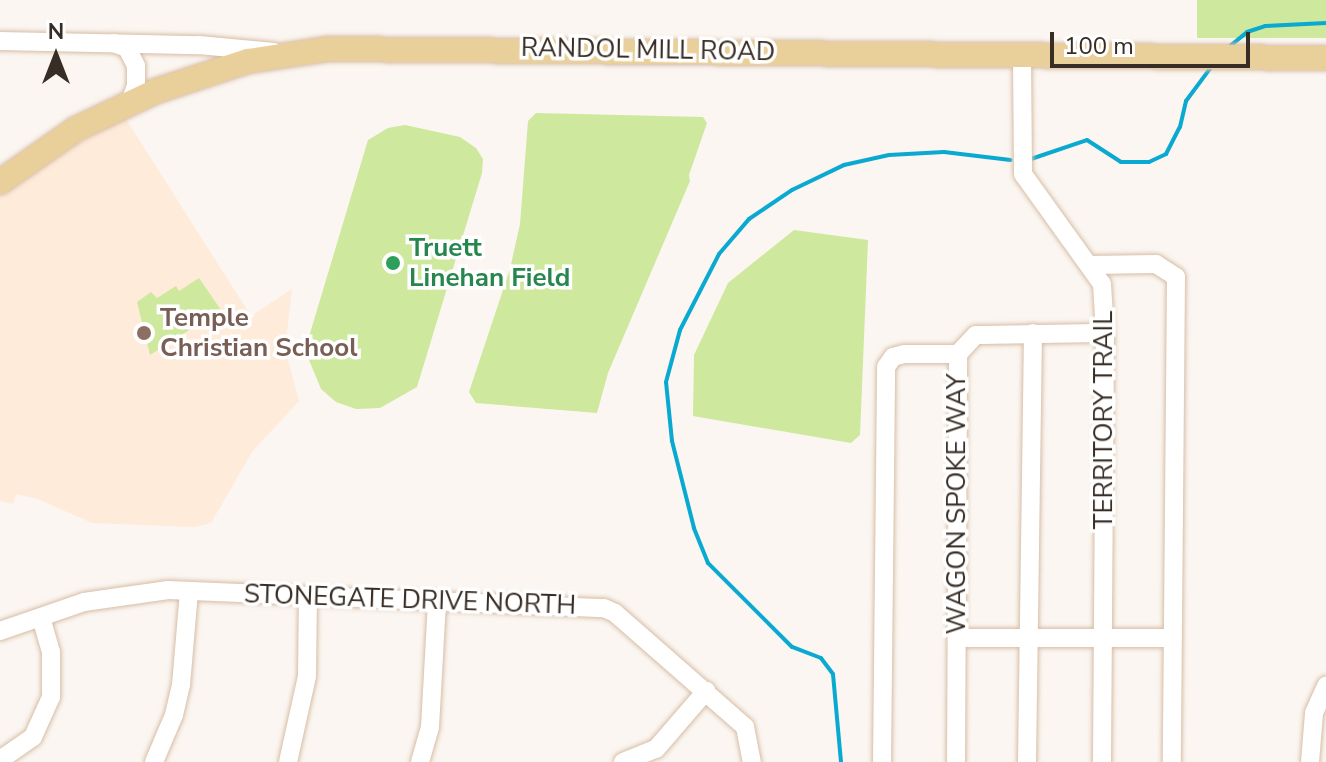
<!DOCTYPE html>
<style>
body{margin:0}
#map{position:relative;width:1326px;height:762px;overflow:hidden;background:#fbf6f1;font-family:"Nunito Sans",sans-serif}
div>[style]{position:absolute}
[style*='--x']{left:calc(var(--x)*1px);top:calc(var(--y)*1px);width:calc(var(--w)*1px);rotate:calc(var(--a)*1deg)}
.built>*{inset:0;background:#feebd9}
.green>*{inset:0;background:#cee89d;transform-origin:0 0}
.stream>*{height:4px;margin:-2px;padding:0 2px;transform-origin:2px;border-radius:2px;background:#0aa9d1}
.roads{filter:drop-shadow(0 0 2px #d7bda6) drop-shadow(0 0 2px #d7bda6)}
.minor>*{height:18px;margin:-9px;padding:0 9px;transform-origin:9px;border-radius:9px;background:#fff}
.major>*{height:24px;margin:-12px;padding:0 12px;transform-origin:12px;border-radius:12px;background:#e9d09b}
.dots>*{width:22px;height:22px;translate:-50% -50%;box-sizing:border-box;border:4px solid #fff;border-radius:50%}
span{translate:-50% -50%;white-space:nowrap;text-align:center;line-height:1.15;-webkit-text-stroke:7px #fff;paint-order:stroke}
.street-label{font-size:26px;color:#372d24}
.leisure-label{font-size:26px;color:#27864d;font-weight:700}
.left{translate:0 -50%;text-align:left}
.education-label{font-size:26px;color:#785e54;font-weight:700}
.north{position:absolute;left:16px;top:16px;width:80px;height:80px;-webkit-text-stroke:6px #fff;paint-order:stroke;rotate:0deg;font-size:22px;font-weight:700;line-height:32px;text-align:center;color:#372d24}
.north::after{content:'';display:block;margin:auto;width:28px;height:36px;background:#372d24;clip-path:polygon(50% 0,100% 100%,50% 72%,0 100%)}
.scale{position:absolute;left:1050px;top:32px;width:200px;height:36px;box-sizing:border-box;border:4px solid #372d24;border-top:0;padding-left:10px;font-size:24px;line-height:28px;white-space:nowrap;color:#372d24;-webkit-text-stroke:6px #fff;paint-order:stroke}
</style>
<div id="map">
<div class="built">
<div style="clip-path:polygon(124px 116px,251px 316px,292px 289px,285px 349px,299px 401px,252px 452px,211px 523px,195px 527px,92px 523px,38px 499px,16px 494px,13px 504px,0 501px,0 191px)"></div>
</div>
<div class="green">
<div style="left:1197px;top:0;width:129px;height:38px"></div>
<div style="clip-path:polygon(536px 113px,703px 117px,707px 123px,689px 175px,690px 181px,608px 373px,597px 413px,476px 403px,469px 392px,510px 269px,520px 224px,528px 121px)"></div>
<div style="clip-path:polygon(405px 125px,460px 137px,476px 148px,483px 159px,482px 173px,417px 387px,380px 408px,356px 409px,336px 402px,321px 389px,305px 350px,368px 140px,388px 128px)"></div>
<div style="clip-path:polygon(794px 230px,868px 240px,860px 435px,851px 443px,693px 416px,694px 355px,728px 283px)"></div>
<div style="clip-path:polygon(199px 278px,221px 310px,150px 355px,137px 302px,151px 292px,157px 298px,176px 286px,179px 291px)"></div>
</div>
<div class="stream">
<div style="--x:1230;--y:46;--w:22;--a:-39"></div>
<div style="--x:1247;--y:32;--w:19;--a:-18"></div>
<div style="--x:1265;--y:26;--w:61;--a:-2.8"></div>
<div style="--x:1028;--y:160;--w:62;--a:-18.7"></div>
<div style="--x:1087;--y:140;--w:40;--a:32.9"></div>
<div style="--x:1121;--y:162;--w:28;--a:0"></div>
<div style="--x:1149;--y:162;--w:19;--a:-25"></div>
<div style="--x:1166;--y:154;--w:30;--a:-63"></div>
<div style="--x:1180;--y:127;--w:27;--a:-77"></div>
<div style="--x:1186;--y:101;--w:44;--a:-53.4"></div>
<div style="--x:841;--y:762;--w:88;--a:-95.2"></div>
<div style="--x:833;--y:674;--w:20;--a:-127"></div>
<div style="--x:821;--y:658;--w:31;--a:-159"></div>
<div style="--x:792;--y:647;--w:119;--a:-135"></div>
<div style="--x:708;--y:563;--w:38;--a:-112"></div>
<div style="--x:694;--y:528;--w:90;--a:-104.2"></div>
<div style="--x:672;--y:441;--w:59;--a:-95.8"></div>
<div style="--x:666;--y:382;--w:54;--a:-74.9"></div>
<div style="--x:680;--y:330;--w:85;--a:-62.8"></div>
<div style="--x:719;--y:254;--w:46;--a:-49.4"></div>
<div style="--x:749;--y:219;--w:52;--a:-34"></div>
<div style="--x:792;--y:190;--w:58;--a:-25.7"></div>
<div style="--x:844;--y:165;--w:46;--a:-12.5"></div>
<div style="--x:889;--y:155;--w:55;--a:-3.1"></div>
<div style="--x:944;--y:152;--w:67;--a:6.8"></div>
</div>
<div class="roads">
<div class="minor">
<div style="--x:0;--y:41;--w:199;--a:1.2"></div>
<div style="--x:199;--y:45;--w:75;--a:5.3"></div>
<div style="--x:114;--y:43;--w:14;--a:21"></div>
<div style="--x:127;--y:48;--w:20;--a:63"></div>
<div style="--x:136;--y:66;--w:20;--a:90"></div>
<div style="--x:136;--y:86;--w:17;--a:111"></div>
<div style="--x:1022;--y:56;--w:118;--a:89.5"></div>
<div style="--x:1023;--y:174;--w:135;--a:54.3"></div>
<div style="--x:1102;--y:284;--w:49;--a:86.5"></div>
<div style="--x:1105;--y:333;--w:429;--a:90.4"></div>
<div style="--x:1090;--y:265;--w:66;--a:-0.9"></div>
<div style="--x:1156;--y:264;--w:24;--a:33"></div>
<div style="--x:1176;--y:277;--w:485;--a:90.5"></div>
<div style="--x:0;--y:631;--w:89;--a:-19"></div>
<div style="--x:84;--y:602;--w:85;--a:-8.1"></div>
<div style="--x:168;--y:590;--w:436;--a:2.4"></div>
<div style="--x:604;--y:608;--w:12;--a:24"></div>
<div style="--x:615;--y:613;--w:173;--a:41.2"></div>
<div style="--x:745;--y:727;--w:36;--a:79"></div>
<div style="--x:957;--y:638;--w:216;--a:0"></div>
<div style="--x:0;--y:760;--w:40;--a:-34.9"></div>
<div style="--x:33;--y:737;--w:44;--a:-65.8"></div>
<div style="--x:51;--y:697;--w:45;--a:-90"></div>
<div style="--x:51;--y:652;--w:36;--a:-106"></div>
<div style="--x:154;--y:762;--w:51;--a:-66.9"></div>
<div style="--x:174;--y:715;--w:31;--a:-77"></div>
<div style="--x:181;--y:685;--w:94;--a:-85.1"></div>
<div style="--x:288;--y:762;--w:88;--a:-77.5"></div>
<div style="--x:307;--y:676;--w:80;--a:-89.3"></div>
<div style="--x:420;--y:762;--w:36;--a:-74"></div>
<div style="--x:430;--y:727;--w:127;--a:-86.8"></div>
<div style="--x:623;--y:762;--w:35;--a:-22"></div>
<div style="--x:656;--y:749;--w:77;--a:-49.2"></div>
<div style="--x:882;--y:762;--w:395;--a:-89.4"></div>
<div style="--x:886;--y:367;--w:12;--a:-55"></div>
<div style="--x:893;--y:357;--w:11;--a:-15"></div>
<div style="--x:904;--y:354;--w:54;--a:0"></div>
<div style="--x:956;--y:762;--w:408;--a:-89.7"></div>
<div style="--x:958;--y:354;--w:26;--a:-47"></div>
<div style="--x:976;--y:335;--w:129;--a:-0.9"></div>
<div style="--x:1027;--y:762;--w:429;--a:-89.2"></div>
<div style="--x:1310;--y:762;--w:49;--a:-85.3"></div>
<div style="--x:1314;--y:713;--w:30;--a:-66"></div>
</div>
<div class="major">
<div style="--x:0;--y:182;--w:93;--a:-34.9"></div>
<div style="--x:76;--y:129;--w:89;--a:-25.4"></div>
<div style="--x:156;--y:91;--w:97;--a:-18.1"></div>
<div style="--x:248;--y:61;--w:80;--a:-8.6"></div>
<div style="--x:327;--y:49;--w:999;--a:0.52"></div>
</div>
</div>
<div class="dots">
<div style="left:393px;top:263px;background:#2e9e5b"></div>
<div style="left:144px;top:333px;background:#8d6e63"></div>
</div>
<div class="street-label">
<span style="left:648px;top:50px;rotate:1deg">RANDOL MILL ROAD</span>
<span style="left:1104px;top:420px;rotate:-90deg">TERRITORY TRAIL</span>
<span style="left:957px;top:504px;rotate:-90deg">WAGON SPOKE WAY</span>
<span style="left:410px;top:600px;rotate:2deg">STONEGATE DRIVE NORTH</span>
</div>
<div class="leisure-label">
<span class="left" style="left:409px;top:263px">Truett<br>Linehan Field</span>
</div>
<div class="education-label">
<span class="left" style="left:160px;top:333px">Temple<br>Christian School</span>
</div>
<div class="north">N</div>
<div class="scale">100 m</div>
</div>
